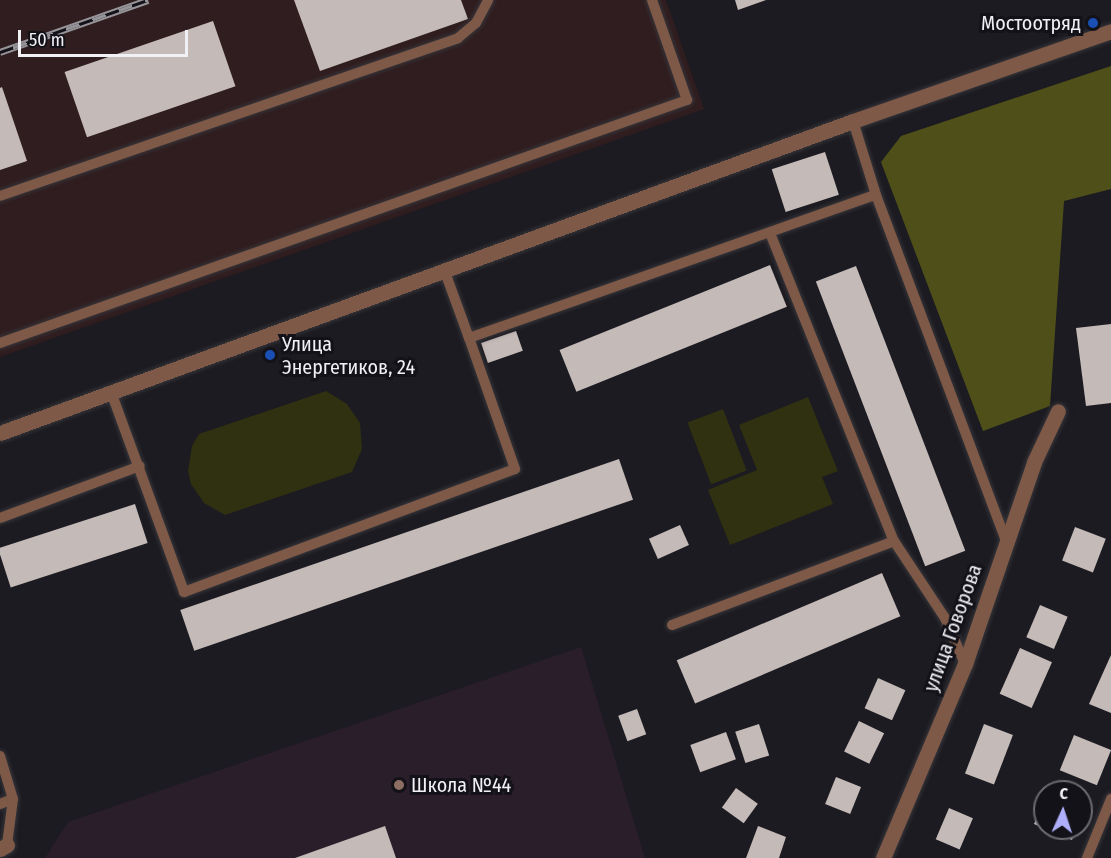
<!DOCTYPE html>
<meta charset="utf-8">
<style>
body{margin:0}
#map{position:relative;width:1111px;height:858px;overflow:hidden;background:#1c1b21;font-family:"Fira Sans Condensed",sans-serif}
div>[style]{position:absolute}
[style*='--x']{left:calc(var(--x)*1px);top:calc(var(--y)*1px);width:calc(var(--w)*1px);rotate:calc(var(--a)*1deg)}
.industrial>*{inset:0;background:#301d1f}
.education>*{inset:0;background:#2a1e2b}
.green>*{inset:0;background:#303111;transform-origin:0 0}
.forest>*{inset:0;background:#4f5019}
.building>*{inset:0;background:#c4bab8;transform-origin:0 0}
.roads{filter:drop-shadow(0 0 2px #36353a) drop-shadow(0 0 2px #36353a)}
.lane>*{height:10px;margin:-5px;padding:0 5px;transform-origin:5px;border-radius:5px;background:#7e5947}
.street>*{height:15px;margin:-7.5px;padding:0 7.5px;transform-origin:7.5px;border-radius:7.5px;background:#7e5947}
.rail>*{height:7px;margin-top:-3.5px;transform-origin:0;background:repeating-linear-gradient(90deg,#131218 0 14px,#959499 0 28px);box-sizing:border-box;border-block:2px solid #959499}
.dots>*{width:16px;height:16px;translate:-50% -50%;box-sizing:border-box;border:3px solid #131218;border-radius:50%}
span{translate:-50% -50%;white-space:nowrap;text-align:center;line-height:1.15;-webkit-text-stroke:6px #131218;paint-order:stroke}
.poi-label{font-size:20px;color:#f1f0f5}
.right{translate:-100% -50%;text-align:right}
.left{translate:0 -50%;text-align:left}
.street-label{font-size:20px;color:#f1f0f5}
.north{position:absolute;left:1033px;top:780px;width:60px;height:60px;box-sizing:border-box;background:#131218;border:2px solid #6c6b70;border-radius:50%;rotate:3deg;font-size:16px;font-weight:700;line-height:24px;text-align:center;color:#f1f0f5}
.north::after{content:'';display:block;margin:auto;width:21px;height:27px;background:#afaefa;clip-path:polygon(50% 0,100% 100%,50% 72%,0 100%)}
.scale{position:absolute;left:18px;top:30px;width:170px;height:27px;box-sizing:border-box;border:3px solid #f1f0f5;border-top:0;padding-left:8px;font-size:18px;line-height:21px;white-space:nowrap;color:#f1f0f5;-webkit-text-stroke:4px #131218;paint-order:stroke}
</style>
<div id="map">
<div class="industrial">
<div style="clip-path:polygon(0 0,666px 0,704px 109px,0 357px)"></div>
</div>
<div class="education">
<div style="clip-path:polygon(581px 647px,645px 858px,45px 858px,68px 822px)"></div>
</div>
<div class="green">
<div style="clip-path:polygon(326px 391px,347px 404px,360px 423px,362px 449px,352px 472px,225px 515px,204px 503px,191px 484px,188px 471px,192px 446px,199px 434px)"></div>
<div style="clip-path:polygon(808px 397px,838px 471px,822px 477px,833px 504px,730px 545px,708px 490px,757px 470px,739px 425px)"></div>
<div style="left:723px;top:409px;width:66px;height:38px;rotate:69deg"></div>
</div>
<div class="forest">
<div style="clip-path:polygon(1111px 66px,1111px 189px,1064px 201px,1050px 406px,983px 431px,881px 162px,901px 136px)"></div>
</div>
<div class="building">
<div style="clip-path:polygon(294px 0,461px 0,468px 19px,320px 71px)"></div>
<div style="clip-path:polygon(735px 0,766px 0,738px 10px)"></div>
<div style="left:213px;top:21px;width:69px;height:157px;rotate:71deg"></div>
<div style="clip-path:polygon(2px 87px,27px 161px,0 170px,0 88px)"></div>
<div style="left:825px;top:152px;width:45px;height:56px;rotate:72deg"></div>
<div style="left:770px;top:265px;width:45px;height:227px;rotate:68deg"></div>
<div style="left:856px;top:266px;width:305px;height:43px;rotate:69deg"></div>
<div style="clip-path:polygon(1111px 324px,1111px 403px,1086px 406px,1076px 328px)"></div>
<div style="left:516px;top:331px;width:21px;height:37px;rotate:71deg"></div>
<div style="left:619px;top:459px;width:43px;height:464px;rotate:71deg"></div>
<div style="left:135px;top:504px;width:41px;height:144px;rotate:72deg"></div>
<div style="left:680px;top:525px;width:22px;height:34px;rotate:66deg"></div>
<div style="left:1075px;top:527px;width:33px;height:36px;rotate:21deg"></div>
<div style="left:882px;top:573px;width:47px;height:223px;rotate:67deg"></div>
<div style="left:1040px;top:605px;width:30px;height:35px;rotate:23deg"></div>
<div style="left:1020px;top:648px;width:35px;height:50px;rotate:24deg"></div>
<div style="clip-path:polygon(1111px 655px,1111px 713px,1089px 704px)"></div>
<div style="left:878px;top:678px;width:30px;height:33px;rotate:24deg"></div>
<div style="left:637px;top:709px;width:27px;height:20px;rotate:70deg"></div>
<div style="left:859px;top:721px;width:28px;height:34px;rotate:26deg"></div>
<div style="left:759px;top:724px;width:33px;height:25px;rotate:72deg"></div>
<div style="left:984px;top:724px;width:31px;height:53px;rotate:21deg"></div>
<div style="left:726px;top:732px;width:29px;height:38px;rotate:70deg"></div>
<div style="left:1074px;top:735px;width:40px;height:38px;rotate:22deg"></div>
<div style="left:836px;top:777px;width:27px;height:29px;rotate:22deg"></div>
<div style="left:736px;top:788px;width:27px;height:24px;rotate:36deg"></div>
<div style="clip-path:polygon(1045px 798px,1045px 828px,1077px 828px,1072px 840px,1034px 824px)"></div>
<div style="left:949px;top:808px;width:26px;height:34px;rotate:23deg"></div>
<div style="clip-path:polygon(385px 826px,396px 858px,295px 858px)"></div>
<div style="clip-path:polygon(758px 826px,786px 837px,779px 858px,746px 858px)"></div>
</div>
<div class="roads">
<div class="lane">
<div style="--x:853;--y:121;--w:77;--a:72.7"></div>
<div style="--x:876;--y:195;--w:370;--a:69.4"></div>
<div style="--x:0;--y:196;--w:484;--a:-19"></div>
<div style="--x:458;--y:38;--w:23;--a:-40"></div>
<div style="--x:476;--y:23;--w:26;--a:-62"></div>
<div style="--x:770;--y:233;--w:332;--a:68.1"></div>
<div style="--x:894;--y:541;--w:92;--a:56.5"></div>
<div style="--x:945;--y:618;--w:50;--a:66.5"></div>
<div style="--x:445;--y:272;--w:70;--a:70"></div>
<div style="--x:469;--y:338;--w:431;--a:-19.4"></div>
<div style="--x:0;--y:343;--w:729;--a:-19.48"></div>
<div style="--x:687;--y:100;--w:106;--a:-109.3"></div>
<div style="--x:111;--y:392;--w:213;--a:69.9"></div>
<div style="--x:184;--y:592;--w:353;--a:-20.4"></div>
<div style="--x:515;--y:469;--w:139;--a:-109.3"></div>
<div style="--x:0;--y:518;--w:149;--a:-20.4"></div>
<div style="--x:672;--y:625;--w:237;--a:-20.7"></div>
<div style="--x:0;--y:756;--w:45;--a:73.2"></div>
<div style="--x:13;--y:799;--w:14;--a:159"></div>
<div style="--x:7;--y:845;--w:46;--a:-82.6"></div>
<div style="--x:1087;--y:858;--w:64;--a:-67.9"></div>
</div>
<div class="street">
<div style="--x:0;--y:433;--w:908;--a:-20.09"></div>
<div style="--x:853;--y:121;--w:273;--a:-19.2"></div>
<div style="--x:0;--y:849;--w:8;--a:-30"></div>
<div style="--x:883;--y:858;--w:211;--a:-67.1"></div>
<div style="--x:965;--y:664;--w:213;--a:-71.1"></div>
<div style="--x:1034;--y:462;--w:56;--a:-64.8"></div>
</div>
</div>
<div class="rail">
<div style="--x:0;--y:52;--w:157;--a:-19.4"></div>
</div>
<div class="dots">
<div style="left:1093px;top:23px;background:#1a4fb4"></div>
<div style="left:270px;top:355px;background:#1a4fb4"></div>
<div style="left:399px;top:785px;background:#8d6e63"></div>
</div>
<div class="poi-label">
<span class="right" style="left:1081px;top:23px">Мостоотряд</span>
<span class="left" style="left:282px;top:356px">Улица<br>Энергетиков, 24</span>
<span class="left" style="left:411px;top:785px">Школа №44</span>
</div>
<div class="street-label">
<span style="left:953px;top:628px;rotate:-70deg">улица Говорова</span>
</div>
<div class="north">С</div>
<div class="scale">50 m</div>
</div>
